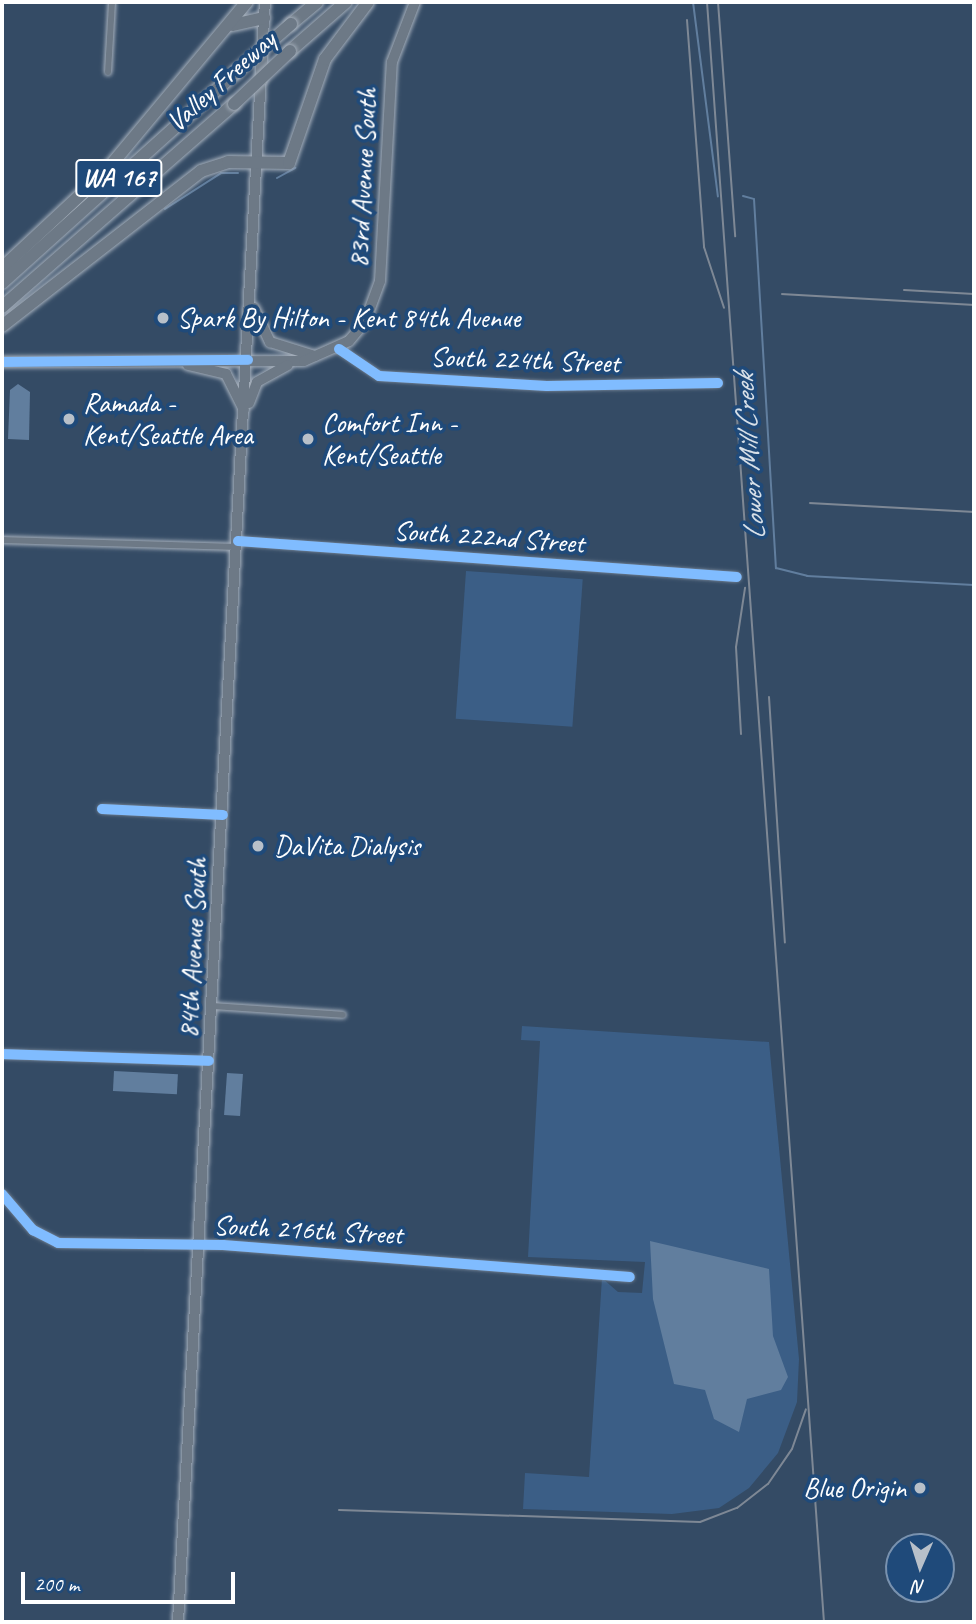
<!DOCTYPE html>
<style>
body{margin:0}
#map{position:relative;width:976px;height:1624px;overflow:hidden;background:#344b65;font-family:Caveat,sans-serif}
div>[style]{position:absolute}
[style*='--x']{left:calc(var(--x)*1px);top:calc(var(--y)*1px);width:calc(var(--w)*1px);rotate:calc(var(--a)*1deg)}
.green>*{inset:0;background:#3b5e86;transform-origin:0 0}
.water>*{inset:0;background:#617e9e;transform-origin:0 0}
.stream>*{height:2px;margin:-1px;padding:0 1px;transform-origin:1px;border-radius:1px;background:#617e9e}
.roads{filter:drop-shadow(0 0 2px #a4aeba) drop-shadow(0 0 2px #a4aeba)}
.street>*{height:6px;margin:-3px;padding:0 3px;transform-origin:3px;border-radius:3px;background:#6d7986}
.secondary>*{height:10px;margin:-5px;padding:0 5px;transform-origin:5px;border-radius:5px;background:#6d7986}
.highway>*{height:12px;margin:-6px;padding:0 6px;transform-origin:6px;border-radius:6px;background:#6d7986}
.rail>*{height:2px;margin:-1px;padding:0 1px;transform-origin:1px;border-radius:1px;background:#7e8895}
.bridges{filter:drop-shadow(0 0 2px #a4aeba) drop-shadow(0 0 2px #a4aeba)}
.highway-bridge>*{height:12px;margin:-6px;padding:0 6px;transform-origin:6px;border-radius:6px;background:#6d7986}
.cycleway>*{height:10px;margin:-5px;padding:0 5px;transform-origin:5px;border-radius:5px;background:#80bcff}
.dots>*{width:19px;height:19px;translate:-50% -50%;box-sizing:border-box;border:4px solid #1f4a7a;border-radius:50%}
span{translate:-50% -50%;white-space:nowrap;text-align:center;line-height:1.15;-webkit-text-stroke:7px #1f4a7a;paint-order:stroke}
.shield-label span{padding:2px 5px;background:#1f4a7a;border:2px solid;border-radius:5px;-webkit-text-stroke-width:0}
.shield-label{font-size:26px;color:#fff;font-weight:700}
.street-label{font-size:28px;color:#fff}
.poi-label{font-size:28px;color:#fff}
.left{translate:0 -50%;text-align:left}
.right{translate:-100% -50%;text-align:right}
.water-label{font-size:30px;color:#d8e0e8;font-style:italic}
.frame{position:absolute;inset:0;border:4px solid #fff;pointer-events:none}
.north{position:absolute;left:885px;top:1533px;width:70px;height:70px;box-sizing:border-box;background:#1f4a7a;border:2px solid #7992af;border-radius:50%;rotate:183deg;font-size:19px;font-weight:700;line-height:28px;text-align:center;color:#fff}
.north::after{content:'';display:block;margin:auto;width:24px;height:32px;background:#b8c0c9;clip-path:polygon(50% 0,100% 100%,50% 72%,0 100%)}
.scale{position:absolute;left:21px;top:1572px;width:214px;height:32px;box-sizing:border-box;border:4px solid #fff;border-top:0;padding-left:9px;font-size:21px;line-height:24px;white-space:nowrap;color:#fff;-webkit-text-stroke:5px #1f4a7a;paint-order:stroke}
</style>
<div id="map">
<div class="green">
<div style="left:466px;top:571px;width:117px;height:148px;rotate:4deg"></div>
<div style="clip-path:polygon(522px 1026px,769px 1042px,799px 1359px,797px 1402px,778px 1453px,749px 1488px,719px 1508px,672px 1514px,523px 1509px,525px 1473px,589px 1477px,602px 1278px,618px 1292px,642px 1293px,645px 1262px,528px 1257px,540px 1041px,521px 1040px)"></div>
</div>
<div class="water">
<div style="clip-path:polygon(18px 384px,30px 392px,29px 440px,8px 439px,10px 390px)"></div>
<div style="left:114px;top:1071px;width:64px;height:20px;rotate:3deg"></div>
<div style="left:227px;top:1073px;width:16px;height:42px;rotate:4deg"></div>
<div style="clip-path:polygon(650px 1241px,769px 1269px,773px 1336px,788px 1377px,781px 1390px,747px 1399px,739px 1432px,714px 1419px,705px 1390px,674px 1384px,653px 1299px)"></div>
</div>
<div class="stream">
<div style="--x:693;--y:2;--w:196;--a:82.7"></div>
<div style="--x:277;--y:178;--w:21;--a:-29"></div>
<div style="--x:743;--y:196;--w:11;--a:15"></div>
<div style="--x:754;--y:199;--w:370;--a:86.6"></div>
<div style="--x:776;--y:568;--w:32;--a:14"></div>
<div style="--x:807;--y:576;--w:167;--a:3.1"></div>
<div style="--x:165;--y:209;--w:67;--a:-32.7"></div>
<div style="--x:221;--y:173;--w:17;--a:0"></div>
</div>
<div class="roads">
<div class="street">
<div style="--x:108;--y:72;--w:70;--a:-86.7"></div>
<div style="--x:339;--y:349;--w:48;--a:34"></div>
<div style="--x:379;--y:376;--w:168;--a:3.4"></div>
<div style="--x:547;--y:386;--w:171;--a:-1"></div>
<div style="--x:2;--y:540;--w:236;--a:1.7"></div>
<div style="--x:238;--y:541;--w:500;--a:4.13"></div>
<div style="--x:102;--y:809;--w:121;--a:2.8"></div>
<div style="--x:212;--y:1006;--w:131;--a:3.9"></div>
<div style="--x:2;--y:1054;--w:207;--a:1.9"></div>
<div style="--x:2;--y:1194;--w:48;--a:49.3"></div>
<div style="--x:33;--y:1230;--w:28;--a:27"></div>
<div style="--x:58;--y:1243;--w:165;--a:0.7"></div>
<div style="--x:223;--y:1245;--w:408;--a:4.5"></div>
</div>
<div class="secondary">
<div style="--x:254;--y:308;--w:38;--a:65"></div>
<div style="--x:270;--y:342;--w:47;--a:17.3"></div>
<div style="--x:2;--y:362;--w:302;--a:-0.2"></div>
<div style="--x:304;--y:361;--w:49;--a:-24"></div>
<div style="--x:349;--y:341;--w:25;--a:-50"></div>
<div style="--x:365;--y:322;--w:44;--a:-69.9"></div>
<div style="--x:380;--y:281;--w:219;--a:-86.9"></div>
<div style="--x:392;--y:62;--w:64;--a:-69"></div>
<div style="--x:188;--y:365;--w:39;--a:13"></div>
<div style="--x:226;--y:374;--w:40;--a:63.4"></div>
<div style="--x:249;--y:403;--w:22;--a:-69"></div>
<div style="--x:257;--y:382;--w:35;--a:-29"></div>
<div style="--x:178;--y:1622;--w:1622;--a:-86.93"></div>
</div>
<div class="highway">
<div style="--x:291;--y:24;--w:34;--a:-40"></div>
<div style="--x:233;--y:25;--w:32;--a:-13"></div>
<div style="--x:290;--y:51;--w:74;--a:-41.2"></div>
<div style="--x:2;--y:268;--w:142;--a:-43"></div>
<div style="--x:106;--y:171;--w:220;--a:-50.2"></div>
<div style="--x:2;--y:283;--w:315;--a:-42"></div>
<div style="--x:2;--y:307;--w:308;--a:-41.2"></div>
<div style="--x:2;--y:326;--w:252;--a:-37.9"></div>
<div style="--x:201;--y:171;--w:28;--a:-18"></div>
<div style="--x:228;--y:162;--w:61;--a:0.9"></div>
<div style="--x:289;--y:163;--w:110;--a:-70.9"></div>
<div style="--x:325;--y:59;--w:71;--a:-53"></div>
</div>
</div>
<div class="rail">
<div style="--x:707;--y:2;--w:1624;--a:85.87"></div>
<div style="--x:718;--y:2;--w:235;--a:85.8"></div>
<div style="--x:687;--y:20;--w:228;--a:85.7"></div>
<div style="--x:704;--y:247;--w:64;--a:71.8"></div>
<div style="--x:904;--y:290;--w:70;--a:3.3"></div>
<div style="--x:782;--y:294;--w:192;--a:3.3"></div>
<div style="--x:810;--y:503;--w:164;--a:3.1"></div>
<div style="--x:769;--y:697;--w:246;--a:86.3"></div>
<div style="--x:741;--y:734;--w:87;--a:-93.3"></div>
<div style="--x:736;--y:647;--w:60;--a:-81.3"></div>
<div style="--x:339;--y:1510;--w:361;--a:1.9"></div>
<div style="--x:700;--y:1522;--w:40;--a:-21"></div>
<div style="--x:737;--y:1508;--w:39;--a:-38"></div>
<div style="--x:768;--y:1484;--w:42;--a:-55.6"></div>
<div style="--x:792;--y:1449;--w:42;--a:-70.7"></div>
</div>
<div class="bridges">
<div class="highway-bridge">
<div style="--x:236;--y:72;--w:73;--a:-41.1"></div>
<div style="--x:234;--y:104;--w:77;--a:-43.4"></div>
</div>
</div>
<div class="cycleway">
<div style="--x:339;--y:349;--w:48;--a:34"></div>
<div style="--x:379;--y:376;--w:168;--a:3.4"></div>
<div style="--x:547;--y:386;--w:171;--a:-1"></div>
<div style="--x:2;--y:362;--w:246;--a:-0.5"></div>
<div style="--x:238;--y:541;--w:500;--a:4.13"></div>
<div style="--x:102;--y:809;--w:121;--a:2.8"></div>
<div style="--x:2;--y:1054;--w:207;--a:1.9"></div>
<div style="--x:2;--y:1194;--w:48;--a:49.3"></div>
<div style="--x:33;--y:1230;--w:28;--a:27"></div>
<div style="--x:58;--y:1243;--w:165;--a:0.7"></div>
<div style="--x:223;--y:1245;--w:408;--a:4.5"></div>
</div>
<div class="dots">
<div style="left:163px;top:318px;background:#b8c0c9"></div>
<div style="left:69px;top:419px;background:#b8c0c9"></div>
<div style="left:308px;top:439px;background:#b8c0c9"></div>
<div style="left:258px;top:846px;background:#b8c0c9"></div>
<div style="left:920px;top:1488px;background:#b8c0c9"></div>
</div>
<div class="shield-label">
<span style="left:119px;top:178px">WA 167</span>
</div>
<div class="street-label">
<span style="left:221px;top:81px;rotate:-42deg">Valley Freeway</span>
<span style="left:363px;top:178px;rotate:-87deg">83rd Avenue South</span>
<span style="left:525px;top:360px;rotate:2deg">South 224th Street</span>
<span style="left:489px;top:537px;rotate:4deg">South 222nd Street</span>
<span style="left:193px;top:948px;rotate:-87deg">84th Avenue South</span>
<span style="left:308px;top:1230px;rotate:3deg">South 216th Street</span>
</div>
<div class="poi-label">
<span class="left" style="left:177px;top:318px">Spark By Hilton - Kent 84th Avenue</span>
<span class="left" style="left:83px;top:419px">Ramada -<br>Kent/Seattle Area</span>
<span class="left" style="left:322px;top:439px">Comfort Inn -<br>Kent/Seattle</span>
<span class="left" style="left:274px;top:846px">DaVita Dialysis</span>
<span class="right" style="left:906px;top:1488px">Blue Origin</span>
</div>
<div class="water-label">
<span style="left:749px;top:457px;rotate:-94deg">Lower Mill Creek</span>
</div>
<div class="frame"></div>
<div class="north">N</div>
<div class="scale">200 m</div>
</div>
